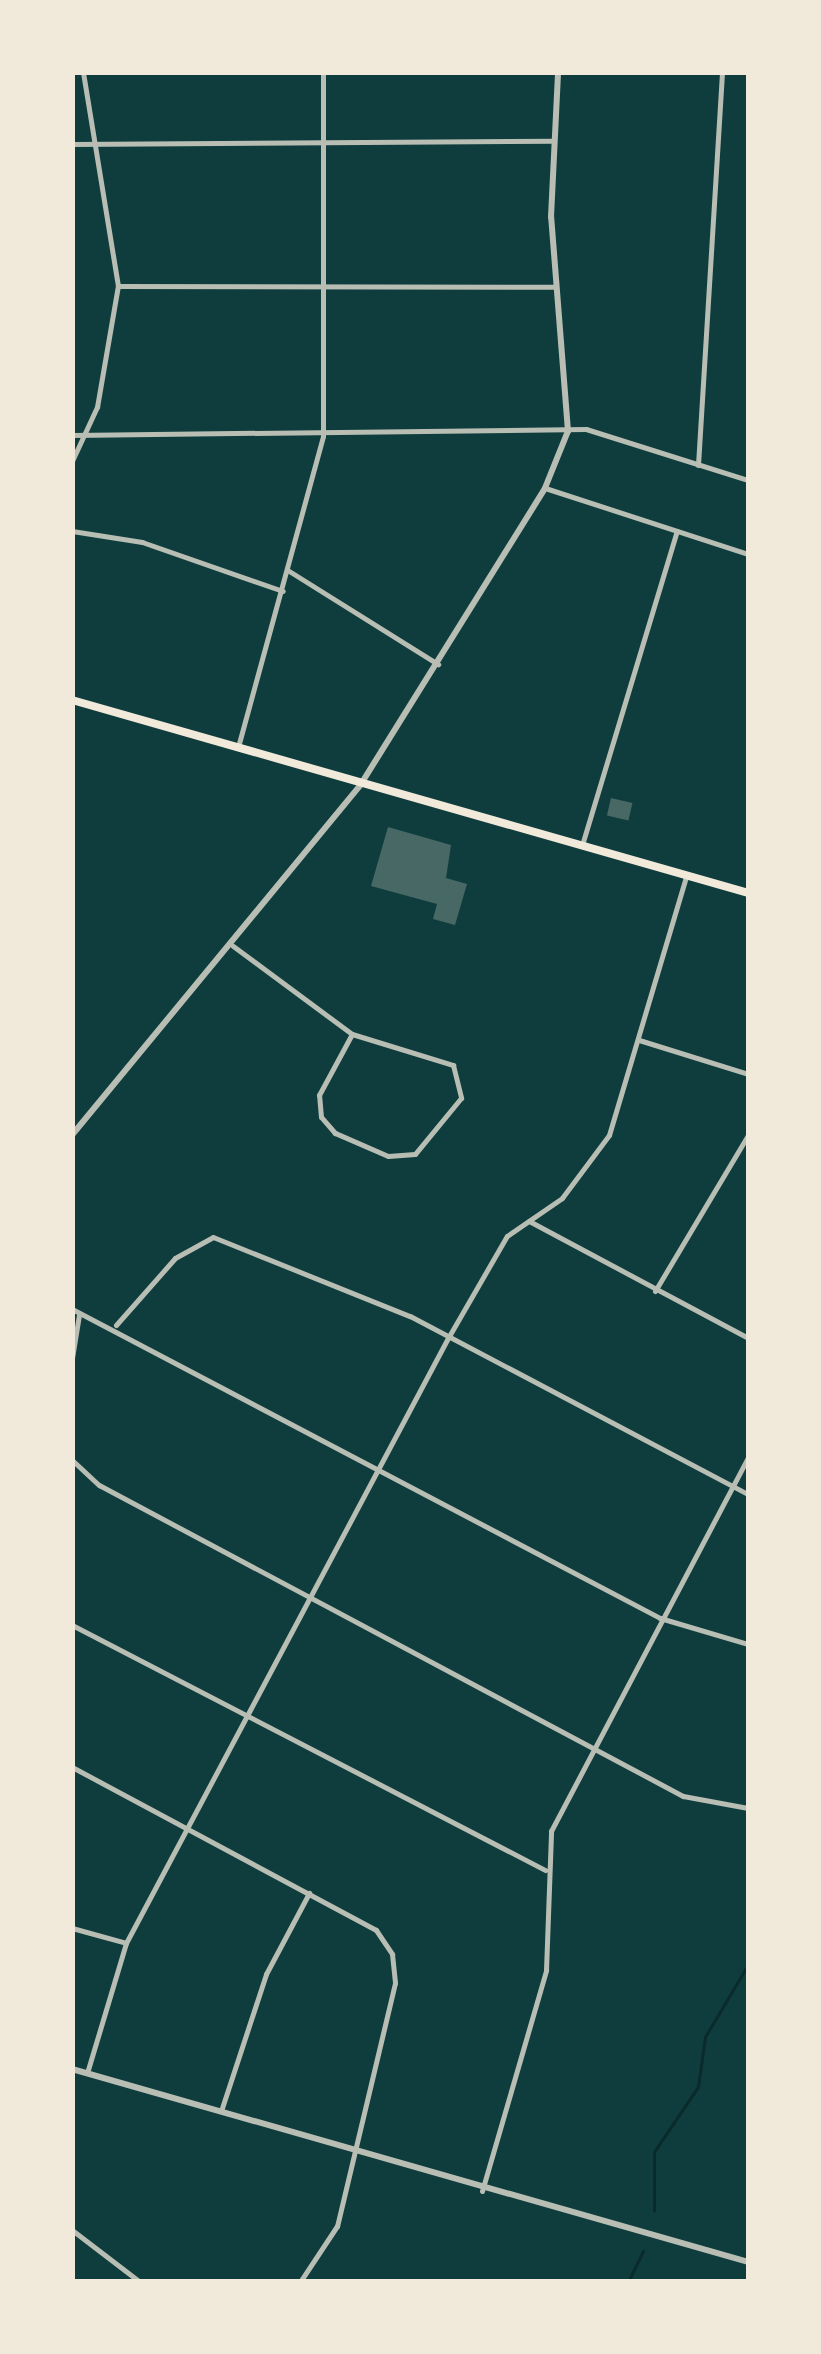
<!DOCTYPE html>
<style>
body{margin:0}
#map{position:relative;width:821px;height:2354px;overflow:hidden;background:#0f3d3e;font-family:"Exo 2",sans-serif}
div>[style]{position:absolute}
[style*='--x']{left:calc(var(--x)*1px);top:calc(var(--y)*1px);width:calc(var(--w)*1px);rotate:calc(var(--a)*1deg)}
.stream>*{height:2.5px;margin:-1.25px;padding:0 1.25px;transform-origin:1.25px;border-radius:1.25px;background:#0a2a2b}
.building>*{inset:0;background:#486865;transform-origin:0 0}
.minor>*{height:5px;margin:-2.5px;padding:0 2.5px;transform-origin:2.5px;border-radius:2.5px;background:#b8beb3}
.tertiary>*{height:6px;margin:-3px;padding:0 3px;transform-origin:3px;border-radius:3px;background:#b8beb3}
.secondary>*{height:8px;margin:-4px;padding:0 4px;transform-origin:4px;border-radius:4px;background:#f1e9da}
span{translate:-50% -50%;white-space:nowrap;text-align:center;line-height:1.15;-webkit-text-stroke:10px #f1e9da;paint-order:stroke}
.frame{position:absolute;inset:0;border:75px solid #f1e9da;pointer-events:none}
</style>
<div id="map">
<div class="stream">
<div style="--x:654;--y:2211;--w:59;--a:-90"></div>
<div style="--x:654;--y:2152;--w:78;--a:-55.9"></div>
<div style="--x:698;--y:2087;--w:50;--a:-82"></div>
<div style="--x:705;--y:2037;--w:84;--a:-59.2"></div>
<div style="--x:628;--y:2282;--w:34;--a:-64"></div>
</div>
<div class="building">
<div style="left:611px;top:798px;width:22px;height:18px;rotate:13deg"></div>
<div style="clip-path:polygon(388px 827px,451px 845px,446px 878px,467px 884px,455px 925px,433px 919px,437px 904px,371px 886px)"></div>
</div>
<div class="minor">
<div style="--x:72;--y:144;--w:482;--a:-0.4"></div>
<div style="--x:118;--y:286;--w:435;--a:0.1"></div>
<div style="--x:72;--y:435;--w:514;--a:-0.67"></div>
<div style="--x:586;--y:429;--w:170;--a:17.5"></div>
<div style="--x:72;--y:461;--w:60;--a:-65.2"></div>
<div style="--x:97;--y:407;--w:123;--a:-80.2"></div>
<div style="--x:118;--y:286;--w:217;--a:-99.3"></div>
<div style="--x:698;--y:465;--w:394;--a:-86.5"></div>
<div style="--x:545;--y:488;--w:213;--a:18"></div>
<div style="--x:72;--y:531;--w:71;--a:8.9"></div>
<div style="--x:142;--y:542;--w:149;--a:19.2"></div>
<div style="--x:289;--y:571;--w:176;--a:32"></div>
<div style="--x:238;--y:747;--w:322;--a:-74.7"></div>
<div style="--x:323;--y:436;--w:364;--a:-90"></div>
<div style="--x:582;--y:845;--w:328;--a:-73.2"></div>
<div style="--x:233;--y:946;--w:148;--a:36.5"></div>
<div style="--x:352;--y:1034;--w:106;--a:17.1"></div>
<div style="--x:453;--y:1065;--w:34;--a:76"></div>
<div style="--x:461;--y:1098;--w:72;--a:129.4"></div>
<div style="--x:415;--y:1154;--w:27;--a:176"></div>
<div style="--x:388;--y:1156;--w:58;--a:-156.5"></div>
<div style="--x:335;--y:1133;--w:21;--a:-131"></div>
<div style="--x:321;--y:1117;--w:22;--a:-95"></div>
<div style="--x:319;--y:1095;--w:69;--a:-61.6"></div>
<div style="--x:639;--y:1040;--w:114;--a:17.3"></div>
<div style="--x:529;--y:1221;--w:248;--a:28.1"></div>
<div style="--x:655;--y:1291;--w:182;--a:-59.2"></div>
<div style="--x:72;--y:1309;--w:664;--a:27.72"></div>
<div style="--x:660;--y:1618;--w:92;--a:16.5"></div>
<div style="--x:116;--y:1325;--w:89;--a:-48.6"></div>
<div style="--x:175;--y:1258;--w:43;--a:-28.9"></div>
<div style="--x:213;--y:1237;--w:212;--a:21.9"></div>
<div style="--x:410;--y:1316;--w:382;--a:27.8"></div>
<div style="--x:72;--y:1358;--w:44;--a:-80.8"></div>
<div style="--x:72;--y:1460;--w:37;--a:43"></div>
<div style="--x:99;--y:1485;--w:662;--a:28.04"></div>
<div style="--x:683;--y:1796;--w:66;--a:10.5"></div>
<div style="--x:72;--y:1625;--w:533;--a:27.38"></div>
<div style="--x:72;--y:1767;--w:345;--a:28.2"></div>
<div style="--x:376;--y:1930;--w:29;--a:56"></div>
<div style="--x:392;--y:1954;--w:29;--a:84"></div>
<div style="--x:395;--y:1983;--w:250;--a:103.4"></div>
<div style="--x:337;--y:2226;--w:67;--a:123.5"></div>
<div style="--x:72;--y:1928;--w:56;--a:15.5"></div>
<div style="--x:87;--y:2073;--w:136;--a:-73.3"></div>
<div style="--x:126;--y:1943;--w:685;--a:-61.98"></div>
<div style="--x:448;--y:1338;--w:118;--a:-60"></div>
<div style="--x:507;--y:1236;--w:67;--a:-34.6"></div>
<div style="--x:562;--y:1198;--w:79;--a:-53.3"></div>
<div style="--x:609;--y:1135;--w:270;--a:-73.4"></div>
<div style="--x:221;--y:2111;--w:144;--a:-71.8"></div>
<div style="--x:266;--y:1974;--w:92;--a:-62"></div>
<div style="--x:482;--y:2191;--w:230;--a:-73.8"></div>
<div style="--x:546;--y:1970;--w:139;--a:-87.9"></div>
<div style="--x:551;--y:1831;--w:423;--a:-62.2"></div>
<div style="--x:72;--y:2230;--w:86;--a:37.4"></div>
</div>
<div class="tertiary">
<div style="--x:72;--y:1135;--w:455;--a:-50.5"></div>
<div style="--x:361;--y:784;--w:349;--a:-58.1"></div>
<div style="--x:545;--y:488;--w:61;--a:-68"></div>
<div style="--x:568;--y:431;--w:215;--a:-94.5"></div>
<div style="--x:551;--y:217;--w:145;--a:-87.2"></div>
<div style="--x:72;--y:2069;--w:703;--a:15.93"></div>
</div>
<div class="secondary">
<div style="--x:72;--y:700;--w:703;--a:15.93"></div>
</div>
<div class="frame"></div>
</div>
